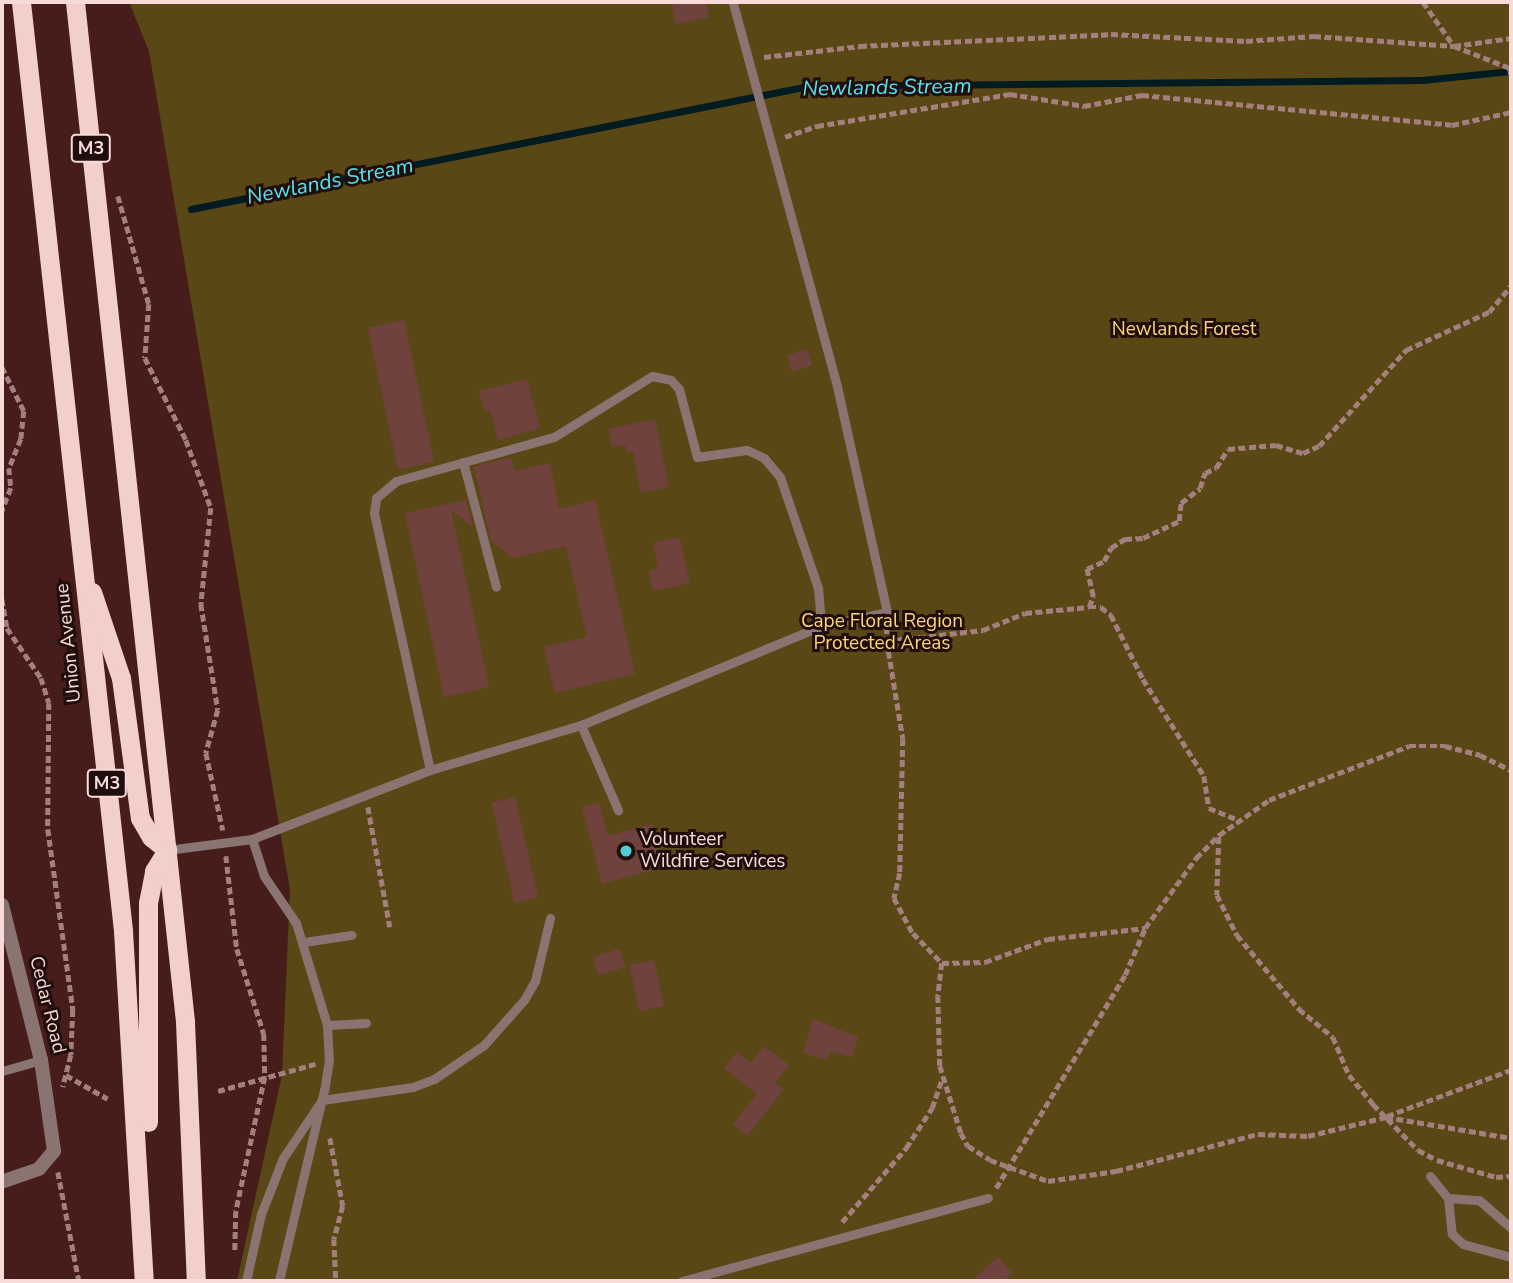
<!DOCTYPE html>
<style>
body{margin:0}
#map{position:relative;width:1513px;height:1283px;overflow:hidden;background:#461d1a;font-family:"Nunito Sans",sans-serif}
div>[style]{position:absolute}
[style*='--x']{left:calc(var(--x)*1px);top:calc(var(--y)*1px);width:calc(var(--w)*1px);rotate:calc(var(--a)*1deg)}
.green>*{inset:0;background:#5a4716}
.stream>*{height:7px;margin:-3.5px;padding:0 3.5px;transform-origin:3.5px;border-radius:3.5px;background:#001c20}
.building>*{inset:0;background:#6f423e;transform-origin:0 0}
.path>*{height:4.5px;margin-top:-2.25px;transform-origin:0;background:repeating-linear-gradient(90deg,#a3807d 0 7px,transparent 0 10.5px)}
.service>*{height:9px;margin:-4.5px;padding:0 4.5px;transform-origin:4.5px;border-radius:4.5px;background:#8a7471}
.minor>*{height:14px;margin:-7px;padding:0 7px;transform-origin:7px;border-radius:7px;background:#8a7471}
.trunk>*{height:19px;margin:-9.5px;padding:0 9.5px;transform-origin:9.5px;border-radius:9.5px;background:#f2cfca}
.dots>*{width:19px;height:19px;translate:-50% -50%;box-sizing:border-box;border:4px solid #200e0c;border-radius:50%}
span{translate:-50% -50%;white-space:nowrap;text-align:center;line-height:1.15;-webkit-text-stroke:6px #200e0c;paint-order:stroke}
.shield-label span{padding:2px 5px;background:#200e0c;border:2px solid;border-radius:5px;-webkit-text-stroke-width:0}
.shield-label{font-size:18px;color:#f8dbd8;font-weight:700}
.park-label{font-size:19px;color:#fed476}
.street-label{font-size:19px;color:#f8dbd8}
.poi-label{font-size:19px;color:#f8dbd8}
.left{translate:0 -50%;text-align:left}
.water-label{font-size:21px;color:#55e4f4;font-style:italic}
.frame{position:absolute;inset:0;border:4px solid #f8dbd8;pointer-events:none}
</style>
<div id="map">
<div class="green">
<div style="clip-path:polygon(129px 2px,1511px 2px,1511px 1281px,237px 1281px,282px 1075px,290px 890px,149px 51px)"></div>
</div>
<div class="stream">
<div style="--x:191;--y:209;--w:629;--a:-11.27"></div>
<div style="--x:808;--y:86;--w:614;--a:-0.56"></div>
<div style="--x:1422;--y:80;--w:89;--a:-5.8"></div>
</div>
<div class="building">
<div style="clip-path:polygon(671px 2px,706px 2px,709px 17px,676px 24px)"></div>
<div style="left:404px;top:320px;width:145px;height:37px;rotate:78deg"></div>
<div style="left:807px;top:349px;width:17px;height:21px;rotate:73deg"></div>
<div style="clip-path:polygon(527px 379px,540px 428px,498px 440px,490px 410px,484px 411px,479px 391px)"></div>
<div style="clip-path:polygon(655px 419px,669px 487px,641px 493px,633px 451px,627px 452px,625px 445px,612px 447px,608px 429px)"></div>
<div style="clip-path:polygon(511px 457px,514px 471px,550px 463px,559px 509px,595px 500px,635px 674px,555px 693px,544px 647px,587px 637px,566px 546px,513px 558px,491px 541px,474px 467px)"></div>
<div style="clip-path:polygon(466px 500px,473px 527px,451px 510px,489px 687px,444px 697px,405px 513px)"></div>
<div style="clip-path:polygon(673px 538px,680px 539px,690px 583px,653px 591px,649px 571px,658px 569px,653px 543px)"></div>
<div style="left:515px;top:797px;width:103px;height:24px;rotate:77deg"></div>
<div style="clip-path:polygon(599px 802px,608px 836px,652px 824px,663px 867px,602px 884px,582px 807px)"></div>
<div style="left:620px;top:949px;width:19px;height:28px;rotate:74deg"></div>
<div style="left:654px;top:960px;width:47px;height:25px;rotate:78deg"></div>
<div style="clip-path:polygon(813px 1019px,858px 1037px,852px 1057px,830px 1051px,827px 1060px,803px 1053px)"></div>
<div style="clip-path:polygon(764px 1046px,789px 1065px,775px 1083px,784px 1089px,747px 1136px,733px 1124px,757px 1094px,724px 1068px,737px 1052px,751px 1063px)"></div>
<div style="clip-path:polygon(998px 1257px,1012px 1273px,1003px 1281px,971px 1281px)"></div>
</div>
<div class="path">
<div style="--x:1423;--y:2;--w:54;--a:54.8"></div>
<div style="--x:1454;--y:46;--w:60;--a:21.4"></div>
<div style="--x:1510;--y:68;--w:8;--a:83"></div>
<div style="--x:764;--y:57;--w:97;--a:-6.5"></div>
<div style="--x:860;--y:46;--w:251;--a:-2.7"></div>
<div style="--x:1111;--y:34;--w:135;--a:3"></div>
<div style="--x:1246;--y:41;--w:68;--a:-4.2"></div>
<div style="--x:1314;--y:36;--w:140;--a:4.1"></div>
<div style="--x:1454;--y:46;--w:58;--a:-8"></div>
<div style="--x:785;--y:137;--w:34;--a:-19"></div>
<div style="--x:817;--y:126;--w:196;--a:-9.4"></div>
<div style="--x:1010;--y:94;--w:75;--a:9.2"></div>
<div style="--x:1084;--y:106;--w:59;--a:-10.7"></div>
<div style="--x:1142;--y:95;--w:311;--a:5.5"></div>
<div style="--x:1452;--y:125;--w:60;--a:-12.4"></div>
<div style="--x:118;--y:196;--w:112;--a:74"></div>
<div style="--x:149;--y:304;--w:54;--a:94.2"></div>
<div style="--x:145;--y:358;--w:92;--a:63.4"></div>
<div style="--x:186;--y:440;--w:72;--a:69.8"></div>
<div style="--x:211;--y:508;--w:97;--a:95.9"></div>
<div style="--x:201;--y:604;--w:107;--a:80.9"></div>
<div style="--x:218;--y:710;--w:45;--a:105.6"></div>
<div style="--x:206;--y:753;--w:79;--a:77.6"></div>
<div style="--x:2;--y:367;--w:49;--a:63.4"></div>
<div style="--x:24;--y:411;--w:28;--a:96"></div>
<div style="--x:21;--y:439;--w:31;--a:112"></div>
<div style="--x:9;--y:468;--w:20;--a:84"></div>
<div style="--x:11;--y:488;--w:26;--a:111"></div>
<div style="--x:2;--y:599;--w:29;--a:80"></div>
<div style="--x:7;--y:628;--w:60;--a:55.8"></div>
<div style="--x:41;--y:678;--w:26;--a:72"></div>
<div style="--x:49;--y:703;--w:126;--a:90.5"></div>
<div style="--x:48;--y:829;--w:183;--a:82.1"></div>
<div style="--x:73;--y:1010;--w:45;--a:92.5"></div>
<div style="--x:71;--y:1055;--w:33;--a:104"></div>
<div style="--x:1089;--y:607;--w:12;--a:0"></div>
<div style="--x:1101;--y:607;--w:13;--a:39"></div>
<div style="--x:1111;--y:615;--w:72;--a:63.4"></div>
<div style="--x:1143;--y:679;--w:115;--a:57.8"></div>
<div style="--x:1204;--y:776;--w:32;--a:81"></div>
<div style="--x:1209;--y:808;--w:32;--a:22"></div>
<div style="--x:887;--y:627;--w:14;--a:90"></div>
<div style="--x:887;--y:641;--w:97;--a:-6.5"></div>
<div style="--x:983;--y:630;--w:45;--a:-22"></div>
<div style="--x:1025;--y:613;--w:64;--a:-5.4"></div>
<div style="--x:1089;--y:607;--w:12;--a:-70"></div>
<div style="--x:1093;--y:596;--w:28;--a:-103"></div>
<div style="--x:1087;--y:569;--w:19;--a:-25"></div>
<div style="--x:1104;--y:561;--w:15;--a:-62"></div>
<div style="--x:1111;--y:548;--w:17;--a:-33"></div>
<div style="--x:1125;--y:539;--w:18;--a:-3"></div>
<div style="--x:1143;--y:538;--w:40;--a:-25"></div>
<div style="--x:1179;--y:521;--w:18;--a:-84"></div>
<div style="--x:1181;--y:503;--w:24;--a:-38"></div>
<div style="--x:1200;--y:488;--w:16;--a:-72"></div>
<div style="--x:1205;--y:473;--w:12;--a:-24"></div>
<div style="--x:1216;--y:468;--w:22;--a:-58"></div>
<div style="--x:1228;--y:449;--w:48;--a:-4.8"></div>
<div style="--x:1276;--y:445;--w:28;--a:17"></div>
<div style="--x:1303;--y:453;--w:17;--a:-24"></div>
<div style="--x:1319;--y:446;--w:130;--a:-47.8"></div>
<div style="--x:1406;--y:350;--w:91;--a:-24.6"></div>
<div style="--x:1489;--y:312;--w:34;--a:-50"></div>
<div style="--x:887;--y:641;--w:99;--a:80.7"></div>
<div style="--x:903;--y:739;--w:134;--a:91.3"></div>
<div style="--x:900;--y:873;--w:26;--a:103"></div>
<div style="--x:894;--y:898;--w:40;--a:62"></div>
<div style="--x:913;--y:933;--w:42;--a:46"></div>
<div style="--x:942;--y:963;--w:43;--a:-1.3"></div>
<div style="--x:985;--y:962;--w:67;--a:-20.1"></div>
<div style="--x:1048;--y:939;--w:98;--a:-6.5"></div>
<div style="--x:368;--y:807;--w:122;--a:79.6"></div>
<div style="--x:1219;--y:837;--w:58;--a:92"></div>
<div style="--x:1217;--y:895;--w:45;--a:63.4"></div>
<div style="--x:1237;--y:935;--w:97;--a:50"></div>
<div style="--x:1299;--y:1009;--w:44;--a:39.5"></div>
<div style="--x:1333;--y:1037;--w:41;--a:67.2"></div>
<div style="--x:1349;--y:1075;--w:38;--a:50"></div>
<div style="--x:1373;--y:1104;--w:64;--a:45.6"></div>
<div style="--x:1418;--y:1150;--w:21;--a:28"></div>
<div style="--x:1437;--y:1160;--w:61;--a:16.1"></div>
<div style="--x:1496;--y:1177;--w:15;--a:-4"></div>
<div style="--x:226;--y:856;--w:94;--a:83.3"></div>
<div style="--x:237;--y:949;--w:89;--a:72.4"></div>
<div style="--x:264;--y:1034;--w:43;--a:88.7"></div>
<div style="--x:265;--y:1077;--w:137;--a:102.2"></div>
<div style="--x:236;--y:1211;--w:41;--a:91.4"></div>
<div style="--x:942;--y:963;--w:33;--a:97"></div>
<div style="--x:938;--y:996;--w:70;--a:88.4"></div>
<div style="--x:940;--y:1066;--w:70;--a:72.6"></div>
<div style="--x:961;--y:1133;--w:15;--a:62"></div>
<div style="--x:968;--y:1146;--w:26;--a:32"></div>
<div style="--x:990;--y:1160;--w:62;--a:19.9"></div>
<div style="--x:1048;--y:1181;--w:69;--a:-8.4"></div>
<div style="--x:1116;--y:1171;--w:147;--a:-14.6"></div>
<div style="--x:1258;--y:1134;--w:50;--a:2.3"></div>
<div style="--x:1308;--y:1136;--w:80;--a:-13.7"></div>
<div style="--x:1386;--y:1117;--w:127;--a:9.5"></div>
<div style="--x:66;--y:1075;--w:48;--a:29.7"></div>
<div style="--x:218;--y:1091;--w:101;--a:-15.6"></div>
<div style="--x:1387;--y:1116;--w:132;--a:-20.4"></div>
<div style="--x:330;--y:1138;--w:69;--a:79.2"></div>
<div style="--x:343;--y:1206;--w:34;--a:105"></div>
<div style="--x:334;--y:1239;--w:42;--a:87.3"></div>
<div style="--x:58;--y:1172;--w:111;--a:79.1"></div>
<div style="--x:996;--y:1188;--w:249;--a:-58.8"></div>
<div style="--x:1125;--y:975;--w:51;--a:-66.9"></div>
<div style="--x:1145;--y:928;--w:87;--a:-53.9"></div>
<div style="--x:1196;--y:858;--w:33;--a:-45"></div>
<div style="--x:1219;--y:835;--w:61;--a:-35"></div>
<div style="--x:1269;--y:800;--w:150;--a:-21.1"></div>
<div style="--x:1409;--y:746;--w:36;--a:0"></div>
<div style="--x:1445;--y:746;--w:36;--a:14"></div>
<div style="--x:1480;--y:755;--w:34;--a:26"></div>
<div style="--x:842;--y:1222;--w:98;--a:-49.1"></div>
<div style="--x:906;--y:1148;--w:48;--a:-57"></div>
<div style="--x:932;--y:1108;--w:31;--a:-71"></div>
</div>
<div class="service">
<div style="--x:463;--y:462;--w:129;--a:75.2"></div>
<div style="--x:581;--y:725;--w:93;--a:66.5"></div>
<div style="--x:430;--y:770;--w:263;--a:-102.3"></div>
<div style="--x:374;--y:513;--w:15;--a:-82"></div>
<div style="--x:376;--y:498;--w:26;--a:-40"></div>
<div style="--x:396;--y:481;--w:164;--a:-15.6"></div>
<div style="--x:554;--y:437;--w:115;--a:-31.9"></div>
<div style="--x:652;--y:376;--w:19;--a:12"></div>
<div style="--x:671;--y:380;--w:12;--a:48"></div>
<div style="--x:679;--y:389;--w:70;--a:75.2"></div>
<div style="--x:697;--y:457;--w:50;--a:-8"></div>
<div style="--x:747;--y:450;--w:19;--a:25"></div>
<div style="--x:764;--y:458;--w:25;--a:50"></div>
<div style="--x:780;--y:477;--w:117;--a:71.1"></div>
<div style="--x:818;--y:588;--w:38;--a:85"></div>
<div style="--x:252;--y:839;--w:39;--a:72"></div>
<div style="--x:264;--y:876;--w:57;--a:55.8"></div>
<div style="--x:296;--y:923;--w:107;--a:73.1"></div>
<div style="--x:327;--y:1025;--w:35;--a:87"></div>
<div style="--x:329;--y:1060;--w:30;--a:99"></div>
<div style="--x:324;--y:1090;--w:196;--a:103.3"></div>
<div style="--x:167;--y:850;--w:86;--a:-7.4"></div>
<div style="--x:252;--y:839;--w:191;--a:-21.2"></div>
<div style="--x:430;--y:770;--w:158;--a:-16.6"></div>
<div style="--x:581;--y:725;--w:260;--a:-22.4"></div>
<div style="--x:821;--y:626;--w:67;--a:-12"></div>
<div style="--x:887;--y:612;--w:231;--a:-102.5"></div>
<div style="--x:837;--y:386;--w:398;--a:-105.2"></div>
<div style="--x:304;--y:942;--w:48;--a:-8.5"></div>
<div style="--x:327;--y:1025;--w:39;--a:-3"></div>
<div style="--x:2;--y:1071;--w:41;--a:-15.8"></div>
<div style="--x:1430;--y:1176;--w:28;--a:51"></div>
<div style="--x:1448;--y:1198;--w:31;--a:4"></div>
<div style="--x:1479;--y:1200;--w:43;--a:41.2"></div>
<div style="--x:1448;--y:1198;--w:36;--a:84"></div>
<div style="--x:1452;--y:1234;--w:15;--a:42"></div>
<div style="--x:1463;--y:1244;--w:50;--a:15.2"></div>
<div style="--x:246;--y:1281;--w:69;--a:-77.4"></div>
<div style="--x:261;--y:1214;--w:60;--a:-68.6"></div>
<div style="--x:283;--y:1158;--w:70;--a:-56.1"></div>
<div style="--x:322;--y:1100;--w:92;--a:-8.1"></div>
<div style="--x:413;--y:1087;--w:22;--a:-21"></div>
<div style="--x:434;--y:1079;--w:60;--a:-34.2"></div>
<div style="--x:484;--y:1045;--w:60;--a:-48.4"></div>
<div style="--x:524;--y:1000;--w:22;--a:-60"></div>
<div style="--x:535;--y:981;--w:65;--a:-76.6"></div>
<div style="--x:682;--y:1281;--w:317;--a:-15.2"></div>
</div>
<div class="minor">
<div style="--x:2;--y:905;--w:160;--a:75.9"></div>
<div style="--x:41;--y:1060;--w:92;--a:81.9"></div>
<div style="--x:54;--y:1151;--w:23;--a:130"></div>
<div style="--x:39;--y:1169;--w:39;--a:161"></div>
</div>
<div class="trunk">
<div style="--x:21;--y:2;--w:935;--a:83.73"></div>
<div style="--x:123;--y:931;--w:351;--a:86.6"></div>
<div style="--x:75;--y:2;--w:1026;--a:83.84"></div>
<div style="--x:185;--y:1022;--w:259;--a:87.6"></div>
<div style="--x:92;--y:592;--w:91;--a:71.4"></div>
<div style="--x:121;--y:678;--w:141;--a:82.3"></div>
<div style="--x:140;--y:818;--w:22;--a:60"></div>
<div style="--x:151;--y:837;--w:21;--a:39"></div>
<div style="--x:148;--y:1122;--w:219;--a:-90"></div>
<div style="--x:148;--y:903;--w:33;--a:-79"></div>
<div style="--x:154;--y:871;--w:25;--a:-58"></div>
</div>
<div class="dots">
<div style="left:626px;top:851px;background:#52cbd9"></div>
</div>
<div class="shield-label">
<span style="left:91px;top:148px">M3</span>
<span style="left:107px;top:783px">M3</span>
</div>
<div class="park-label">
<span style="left:1184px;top:330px">Newlands Forest</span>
<span style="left:882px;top:633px">Cape Floral Region<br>Protected Areas</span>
</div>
<div class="street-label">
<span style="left:69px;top:643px;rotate:-96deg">Union Avenue</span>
<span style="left:47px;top:1005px;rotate:76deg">Cedar Road</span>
</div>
<div class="poi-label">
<span class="left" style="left:640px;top:851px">Volunteer<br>Wildfire Services</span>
</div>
<div class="water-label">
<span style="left:887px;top:87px;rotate:-1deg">Newlands Stream</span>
<span style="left:330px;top:181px;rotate:-11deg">Newlands Stream</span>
</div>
<div class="frame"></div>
</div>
